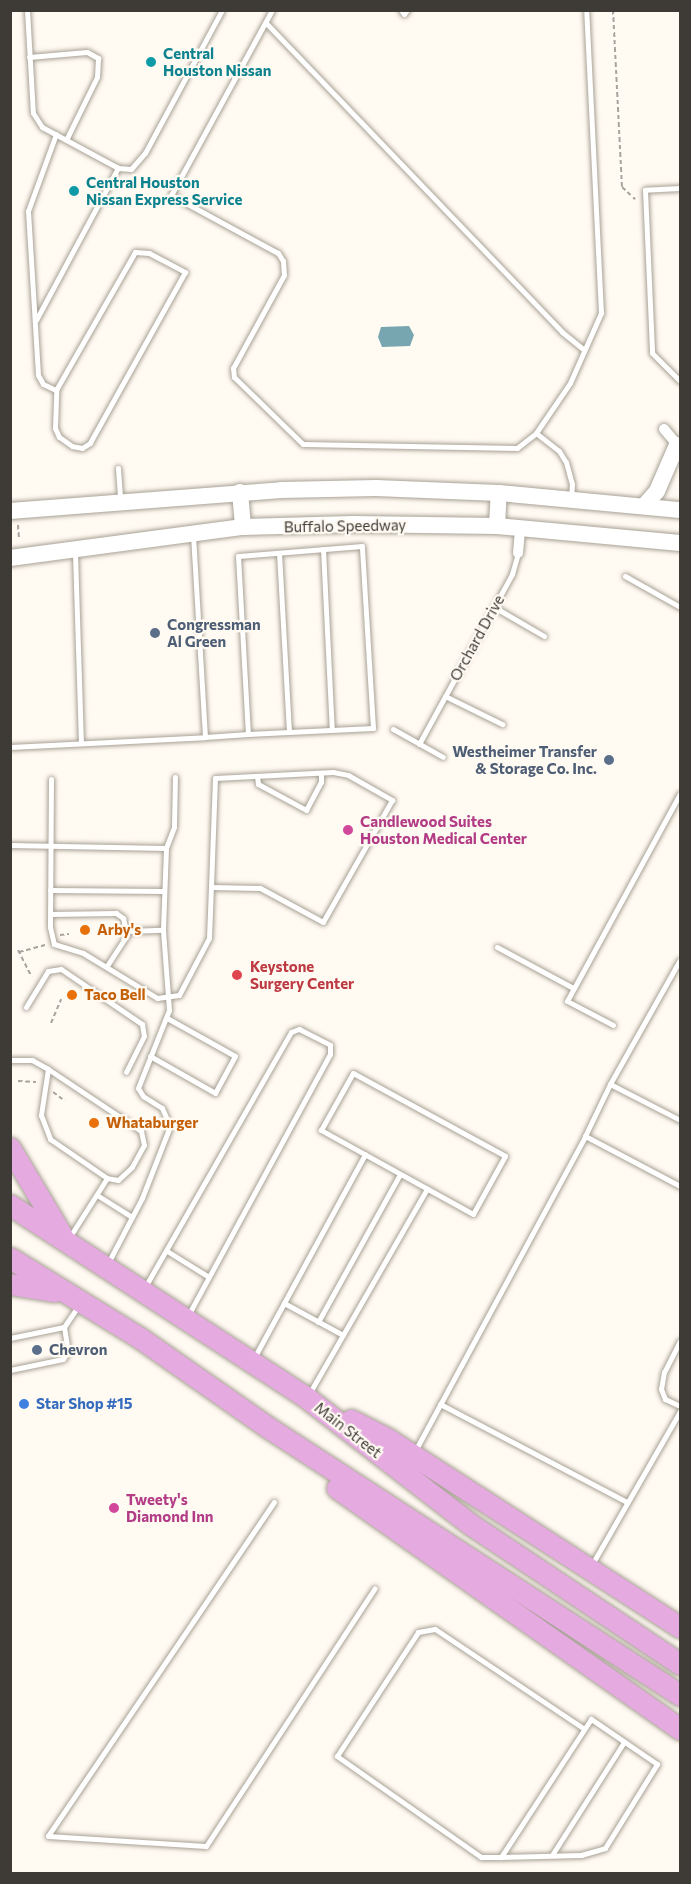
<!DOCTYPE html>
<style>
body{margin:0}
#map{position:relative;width:691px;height:1884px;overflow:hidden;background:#fffaf2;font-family:Commissioner,sans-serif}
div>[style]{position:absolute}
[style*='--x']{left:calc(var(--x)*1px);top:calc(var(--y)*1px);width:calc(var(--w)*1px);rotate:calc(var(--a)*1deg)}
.water>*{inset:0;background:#77a6b0}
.path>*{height:2px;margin-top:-1px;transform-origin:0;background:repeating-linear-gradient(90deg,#a8a39d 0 4.5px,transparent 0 7.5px)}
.roads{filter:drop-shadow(0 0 2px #a8a195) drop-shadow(0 0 2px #a8a195)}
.lane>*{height:5px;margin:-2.5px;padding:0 2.5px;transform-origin:2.5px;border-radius:2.5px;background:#fff}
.street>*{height:10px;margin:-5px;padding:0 5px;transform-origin:5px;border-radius:5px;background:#fff}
.secondary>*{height:16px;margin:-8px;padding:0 8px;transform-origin:8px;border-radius:8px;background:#fff}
.highway>*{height:21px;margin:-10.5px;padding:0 10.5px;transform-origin:10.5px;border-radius:10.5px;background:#e5aae0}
.dots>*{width:16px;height:16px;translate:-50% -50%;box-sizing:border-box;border:3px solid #fffaf2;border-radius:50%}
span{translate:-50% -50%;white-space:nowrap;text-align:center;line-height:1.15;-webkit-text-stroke:4.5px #fffaf2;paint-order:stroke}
.culture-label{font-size:15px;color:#0d838f;font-weight:700}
.left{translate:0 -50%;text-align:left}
.street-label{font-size:15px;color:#3e3b36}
.service-label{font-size:15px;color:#4e5e75;font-weight:700}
.right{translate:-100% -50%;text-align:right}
.hotel-label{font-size:15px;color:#b23c85;font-weight:700}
.food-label{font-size:15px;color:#c56008;font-weight:700}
.health-label{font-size:15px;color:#be3a42;font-weight:700}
.shop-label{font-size:15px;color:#366cbe;font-weight:700}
.frame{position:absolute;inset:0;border:12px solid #3e3b36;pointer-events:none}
</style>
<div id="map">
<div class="water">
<div style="clip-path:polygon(409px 326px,414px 335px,410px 346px,382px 347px,378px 337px,381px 327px)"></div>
</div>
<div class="path">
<div style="--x:613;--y:10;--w:177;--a:87.1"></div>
<div style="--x:622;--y:187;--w:18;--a:43"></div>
<div style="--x:18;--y:525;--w:15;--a:86"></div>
<div style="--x:60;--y:935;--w:9;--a:-6"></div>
<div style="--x:18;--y:950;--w:30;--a:63"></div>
<div style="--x:19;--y:952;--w:27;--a:-15"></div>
<div style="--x:51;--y:1023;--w:26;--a:-67"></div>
<div style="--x:18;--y:1081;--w:18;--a:3"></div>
<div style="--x:53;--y:1092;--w:15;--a:37"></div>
</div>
<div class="roads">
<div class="lane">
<div style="--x:27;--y:10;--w:103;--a:86.7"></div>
<div style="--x:33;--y:113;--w:17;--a:57"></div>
<div style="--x:42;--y:127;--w:86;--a:28.3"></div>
<div style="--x:118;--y:168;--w:13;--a:4"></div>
<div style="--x:131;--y:169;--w:21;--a:-49"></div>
<div style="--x:145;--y:153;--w:162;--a:-61.7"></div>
<div style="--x:272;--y:10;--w:211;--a:118.6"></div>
<div style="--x:171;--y:195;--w:122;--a:28.5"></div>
<div style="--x:278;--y:253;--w:9;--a:58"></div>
<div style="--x:283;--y:261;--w:14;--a:86"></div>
<div style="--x:284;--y:275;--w:106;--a:118.7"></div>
<div style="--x:233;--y:368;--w:9;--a:84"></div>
<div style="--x:234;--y:377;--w:96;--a:44.2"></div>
<div style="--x:303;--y:444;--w:214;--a:1.1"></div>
<div style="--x:517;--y:448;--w:24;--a:-38"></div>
<div style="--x:536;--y:433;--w:60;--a:-55.8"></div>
<div style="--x:570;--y:383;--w:77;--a:-66.1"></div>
<div style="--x:601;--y:313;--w:303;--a:-92.8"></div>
<div style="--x:401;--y:10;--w:5;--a:53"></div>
<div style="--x:404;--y:14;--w:5;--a:-53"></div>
<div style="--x:266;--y:23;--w:428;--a:46.2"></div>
<div style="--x:562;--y:332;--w:27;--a:39"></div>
<div style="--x:29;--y:57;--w:58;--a:-4.9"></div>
<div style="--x:87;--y:52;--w:13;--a:29"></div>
<div style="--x:98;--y:58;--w:19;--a:93"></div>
<div style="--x:97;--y:77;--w:70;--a:116.2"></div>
<div style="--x:56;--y:134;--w:82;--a:110"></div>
<div style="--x:28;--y:211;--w:164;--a:86.5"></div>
<div style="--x:38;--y:375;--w:10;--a:61"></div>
<div style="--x:43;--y:384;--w:14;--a:25"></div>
<div style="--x:56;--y:390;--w:159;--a:-60.2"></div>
<div style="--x:135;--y:252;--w:14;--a:4"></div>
<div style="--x:149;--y:253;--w:41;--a:27.8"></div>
<div style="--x:185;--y:272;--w:196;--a:119.1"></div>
<div style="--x:90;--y:443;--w:9;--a:148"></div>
<div style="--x:82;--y:448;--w:10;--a:-169"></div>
<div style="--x:72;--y:446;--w:16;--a:-145"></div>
<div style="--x:59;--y:437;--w:10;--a:-114"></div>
<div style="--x:55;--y:428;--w:38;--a:-88"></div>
<div style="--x:680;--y:188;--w:35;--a:177"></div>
<div style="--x:645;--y:190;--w:163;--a:87.5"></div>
<div style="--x:652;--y:353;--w:40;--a:45"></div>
<div style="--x:36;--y:320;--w:173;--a:-61.7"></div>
<div style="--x:536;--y:433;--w:29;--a:38"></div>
<div style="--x:559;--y:451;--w:13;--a:58"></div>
<div style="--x:566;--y:462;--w:23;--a:75"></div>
<div style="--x:572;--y:484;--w:14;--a:94"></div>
<div style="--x:118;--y:468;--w:31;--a:86"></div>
<div style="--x:193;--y:535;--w:202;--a:86.6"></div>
<div style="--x:323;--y:549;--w:181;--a:87.2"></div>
<div style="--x:75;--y:553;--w:190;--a:88.2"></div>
<div style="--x:279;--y:553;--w:179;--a:86.8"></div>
<div style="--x:625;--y:576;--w:63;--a:29.4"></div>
<div style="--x:494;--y:607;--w:58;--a:30.1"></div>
<div style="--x:445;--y:696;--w:64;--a:26.2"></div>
<div style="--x:393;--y:729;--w:57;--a:29.2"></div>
<div style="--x:419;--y:744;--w:194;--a:-61.3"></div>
<div style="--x:512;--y:574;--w:22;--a:-74"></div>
<div style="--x:10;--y:747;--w:195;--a:-2.9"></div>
<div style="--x:205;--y:737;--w:43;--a:-4"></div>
<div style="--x:248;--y:734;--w:41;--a:-2.8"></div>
<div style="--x:289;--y:732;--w:84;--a:-2.7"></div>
<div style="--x:373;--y:728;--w:182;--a:-93.5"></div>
<div style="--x:362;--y:546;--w:124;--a:175.4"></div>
<div style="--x:238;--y:556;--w:178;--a:86.8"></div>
<div style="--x:257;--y:776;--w:8;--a:83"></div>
<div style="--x:258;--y:784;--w:55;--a:28.4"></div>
<div style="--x:306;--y:810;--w:32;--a:-62"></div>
<div style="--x:321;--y:782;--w:9;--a:-90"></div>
<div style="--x:51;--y:779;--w:148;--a:90.4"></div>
<div style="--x:50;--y:927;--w:17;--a:77"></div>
<div style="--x:54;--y:944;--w:30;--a:17"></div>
<div style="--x:83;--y:953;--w:87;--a:31.3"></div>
<div style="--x:157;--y:998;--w:22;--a:-8"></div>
<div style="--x:179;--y:995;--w:64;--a:-62.2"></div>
<div style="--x:209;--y:938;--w:51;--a:-87.8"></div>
<div style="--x:211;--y:887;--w:109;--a:-87.9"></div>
<div style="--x:215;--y:778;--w:118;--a:-2.9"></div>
<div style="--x:333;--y:772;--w:15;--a:11"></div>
<div style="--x:348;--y:775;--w:51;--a:29.6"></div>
<div style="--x:392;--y:800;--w:140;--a:119.5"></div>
<div style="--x:323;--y:922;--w:72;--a:-151.6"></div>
<div style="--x:260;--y:888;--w:49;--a:-178.8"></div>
<div style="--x:10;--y:845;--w:156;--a:1.1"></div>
<div style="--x:50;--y:890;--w:114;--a:0.5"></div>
<div style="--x:50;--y:914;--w:66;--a:-0.9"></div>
<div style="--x:116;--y:913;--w:9;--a:36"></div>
<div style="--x:123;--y:918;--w:17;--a:77"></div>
<div style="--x:127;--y:935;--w:38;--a:123"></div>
<div style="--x:127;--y:931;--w:36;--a:-2"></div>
<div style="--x:497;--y:947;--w:86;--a:28.3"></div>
<div style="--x:26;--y:1007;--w:42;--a:-58.6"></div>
<div style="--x:48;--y:971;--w:13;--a:-9"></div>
<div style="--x:61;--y:969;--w:98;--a:34.2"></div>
<div style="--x:142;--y:1024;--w:12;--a:81"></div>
<div style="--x:144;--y:1036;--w:40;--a:116.6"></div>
<div style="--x:613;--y:1025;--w:52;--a:-152.4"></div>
<div style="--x:567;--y:1001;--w:236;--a:-61.4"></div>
<div style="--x:150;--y:1056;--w:75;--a:29.6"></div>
<div style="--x:215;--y:1093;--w:42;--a:-61.6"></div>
<div style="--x:235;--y:1056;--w:78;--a:-150.8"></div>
<div style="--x:10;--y:1060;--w:22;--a:0"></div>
<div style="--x:32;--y:1060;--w:18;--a:29"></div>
<div style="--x:48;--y:1069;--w:47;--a:98.7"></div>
<div style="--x:41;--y:1115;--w:26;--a:69"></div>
<div style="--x:50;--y:1139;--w:69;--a:34.4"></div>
<div style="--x:107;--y:1178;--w:71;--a:122.3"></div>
<div style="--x:48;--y:1069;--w:112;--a:33.7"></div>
<div style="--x:141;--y:1131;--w:14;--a:78"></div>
<div style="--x:144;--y:1145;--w:25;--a:119"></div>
<div style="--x:132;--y:1167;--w:19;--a:137"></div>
<div style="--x:118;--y:1180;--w:11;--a:-170"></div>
<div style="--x:353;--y:1073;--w:173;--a:28.6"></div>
<div style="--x:505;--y:1156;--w:66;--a:118.9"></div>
<div style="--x:473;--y:1214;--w:174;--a:-151.1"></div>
<div style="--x:321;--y:1130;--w:65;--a:-60.7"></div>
<div style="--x:610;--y:1084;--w:142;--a:-60.6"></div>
<div style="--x:585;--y:1136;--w:58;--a:-64.3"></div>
<div style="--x:610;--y:1084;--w:79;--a:27.2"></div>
<div style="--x:97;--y:1195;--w:41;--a:32.2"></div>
<div style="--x:167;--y:1251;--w:49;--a:31.8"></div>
<div style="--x:108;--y:1263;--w:73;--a:-62.4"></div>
<div style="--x:142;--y:1198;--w:77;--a:-68.7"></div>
<div style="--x:170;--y:1126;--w:20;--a:-114"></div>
<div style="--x:162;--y:1108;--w:22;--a:-148"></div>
<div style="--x:143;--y:1096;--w:9;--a:-122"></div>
<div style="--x:138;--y:1088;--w:84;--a:-68.3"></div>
<div style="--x:169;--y:1010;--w:80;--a:-94.3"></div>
<div style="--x:163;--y:930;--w:82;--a:-87.9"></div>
<div style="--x:166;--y:848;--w:22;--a:-69"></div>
<div style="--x:174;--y:827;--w:50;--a:-88.9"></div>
<div style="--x:145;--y:1287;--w:294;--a:-60.2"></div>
<div style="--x:291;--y:1032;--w:9;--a:-21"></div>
<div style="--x:299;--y:1029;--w:35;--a:27"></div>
<div style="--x:330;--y:1045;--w:9;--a:90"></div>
<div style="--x:330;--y:1054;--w:298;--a:118.5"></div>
<div style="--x:284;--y:1303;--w:67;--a:28.5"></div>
<div style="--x:318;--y:1322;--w:169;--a:-61"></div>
<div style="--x:64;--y:1327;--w:25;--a:-56"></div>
<div style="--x:10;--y:1338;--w:55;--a:-11.5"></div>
<div style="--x:64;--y:1327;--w:24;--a:81"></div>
<div style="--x:68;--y:1351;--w:9;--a:122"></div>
<div style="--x:63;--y:1359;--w:54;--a:168.3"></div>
<div style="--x:680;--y:1341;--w:35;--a:117"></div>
<div style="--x:664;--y:1372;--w:17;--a:100"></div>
<div style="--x:661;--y:1389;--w:11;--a:68"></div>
<div style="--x:665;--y:1399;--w:17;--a:25"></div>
<div style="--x:254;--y:1358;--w:232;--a:-61.4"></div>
<div style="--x:309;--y:1394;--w:237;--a:-60.1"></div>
<div style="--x:440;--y:1404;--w:211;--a:27.7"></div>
<div style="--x:415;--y:1451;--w:358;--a:-61.6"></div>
<div style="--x:585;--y:1136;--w:107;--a:27.8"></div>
<div style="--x:274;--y:1502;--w:403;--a:124.1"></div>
<div style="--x:48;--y:1836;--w:158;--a:3.6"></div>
<div style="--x:206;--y:1846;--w:308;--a:-56.8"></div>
<div style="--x:591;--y:1566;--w:179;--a:-60.1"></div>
<div style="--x:552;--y:1855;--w:134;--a:-57.5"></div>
<div style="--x:501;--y:1857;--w:80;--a:-1.4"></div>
<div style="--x:581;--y:1855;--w:25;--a:-16"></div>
<div style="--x:605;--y:1848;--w:99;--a:-58.2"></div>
<div style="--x:657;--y:1764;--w:80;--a:-145.7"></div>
<div style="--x:591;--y:1719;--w:165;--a:123.1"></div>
<div style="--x:501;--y:1857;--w:20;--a:180"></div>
<div style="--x:481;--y:1857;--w:176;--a:-145"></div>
<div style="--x:337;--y:1756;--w:148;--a:-56.8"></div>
<div style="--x:418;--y:1632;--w:17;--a:-10"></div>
<div style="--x:435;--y:1629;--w:178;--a:33.8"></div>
</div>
<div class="street">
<div style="--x:664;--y:429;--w:25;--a:50"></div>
<div style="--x:518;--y:553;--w:24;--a:-85"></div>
</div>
<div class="secondary">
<div style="--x:240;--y:492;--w:35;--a:85"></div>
<div style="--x:644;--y:506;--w:20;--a:-49"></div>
<div style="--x:657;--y:491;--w:50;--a:-66.5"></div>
<div style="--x:10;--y:511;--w:272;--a:-4.4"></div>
<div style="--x:281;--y:490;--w:95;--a:-1.2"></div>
<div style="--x:376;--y:488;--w:123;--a:2.3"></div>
<div style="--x:499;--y:493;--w:182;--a:5.4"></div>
<div style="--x:497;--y:526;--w:33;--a:-87"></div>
<div style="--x:10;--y:558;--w:235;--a:-7.6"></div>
<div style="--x:243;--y:527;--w:110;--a:-1.6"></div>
<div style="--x:353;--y:524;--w:144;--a:0.8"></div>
<div style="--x:497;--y:526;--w:184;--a:5.3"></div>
</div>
<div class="highway">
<div style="--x:10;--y:1148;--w:100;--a:59.3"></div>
<div style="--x:10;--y:1205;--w:354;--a:33"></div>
<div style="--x:307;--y:1398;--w:206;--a:37.7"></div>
<div style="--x:470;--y:1524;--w:252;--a:33.7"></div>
<div style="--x:10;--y:1258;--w:153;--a:31.6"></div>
<div style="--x:140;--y:1338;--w:157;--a:34.9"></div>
<div style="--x:269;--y:1428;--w:490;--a:33"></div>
<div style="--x:10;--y:1284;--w:45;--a:9"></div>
<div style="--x:351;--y:1420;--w:42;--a:27.2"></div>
<div style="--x:388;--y:1439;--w:347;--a:32.8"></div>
<div style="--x:337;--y:1488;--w:419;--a:35.1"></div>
</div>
</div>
<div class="dots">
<div style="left:151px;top:62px;background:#0f9aa8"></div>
<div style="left:74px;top:191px;background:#0f9aa8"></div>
<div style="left:155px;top:633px;background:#5c6f8a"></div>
<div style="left:609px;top:760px;background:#5c6f8a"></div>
<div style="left:348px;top:830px;background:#d1479c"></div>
<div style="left:85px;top:930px;background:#e8710a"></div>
<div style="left:237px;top:975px;background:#e0444e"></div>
<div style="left:72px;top:995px;background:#e8710a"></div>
<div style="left:94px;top:1123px;background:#e8710a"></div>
<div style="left:37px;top:1350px;background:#5c6f8a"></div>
<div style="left:24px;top:1404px;background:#3f7fe0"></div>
<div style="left:114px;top:1508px;background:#d1479c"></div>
</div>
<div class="culture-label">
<span class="left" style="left:163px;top:62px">Central<br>Houston Nissan</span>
<span class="left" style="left:86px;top:191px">Central Houston<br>Nissan Express Service</span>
</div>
<div class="street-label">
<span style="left:345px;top:526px;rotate:-1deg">Buffalo Speedway</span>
<span style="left:477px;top:638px;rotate:-61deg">Orchard Drive</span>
<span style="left:348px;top:1430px;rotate:38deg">Main Street</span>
</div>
<div class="service-label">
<span class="left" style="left:167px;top:633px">Congressman<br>Al Green</span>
<span class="right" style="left:597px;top:760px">Westheimer Transfer<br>&amp; Storage Co. Inc.</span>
<span class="left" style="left:49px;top:1350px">Chevron</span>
</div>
<div class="hotel-label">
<span class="left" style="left:360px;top:830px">Candlewood Suites<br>Houston Medical Center</span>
<span class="left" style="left:126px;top:1508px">Tweety's<br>Diamond Inn</span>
</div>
<div class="food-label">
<span class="left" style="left:97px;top:930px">Arby's</span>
<span class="left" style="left:84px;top:995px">Taco Bell</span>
<span class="left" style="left:106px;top:1123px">Whataburger</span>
</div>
<div class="health-label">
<span class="left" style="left:250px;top:975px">Keystone<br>Surgery Center</span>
</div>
<div class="shop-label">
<span class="left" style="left:36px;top:1404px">Star Shop #15</span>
</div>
<div class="frame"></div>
</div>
